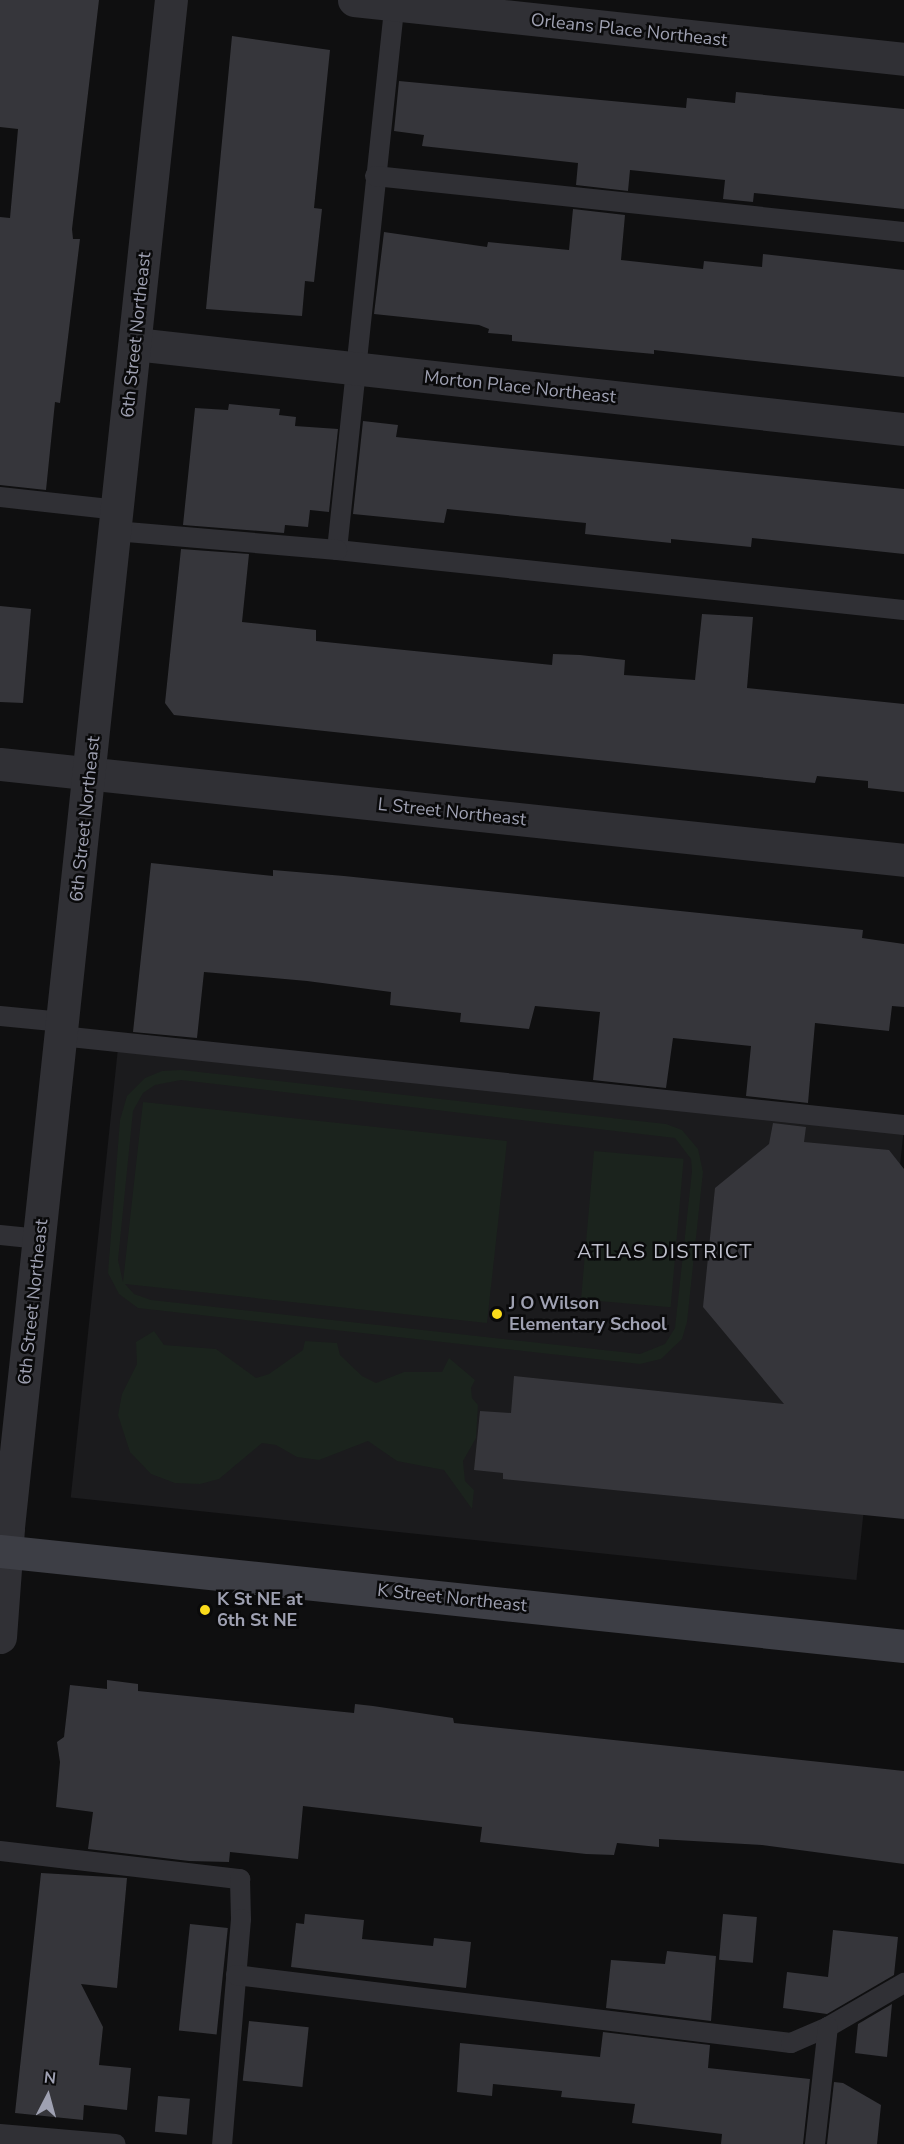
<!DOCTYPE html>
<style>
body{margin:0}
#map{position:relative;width:904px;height:2144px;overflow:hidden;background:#0f0f10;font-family:"Nunito Sans",sans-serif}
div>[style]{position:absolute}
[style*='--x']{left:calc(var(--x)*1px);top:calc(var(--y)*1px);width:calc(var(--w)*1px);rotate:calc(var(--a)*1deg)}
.built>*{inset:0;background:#1b1b1d;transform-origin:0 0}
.green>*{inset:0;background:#1b231d;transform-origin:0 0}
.building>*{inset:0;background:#36363b;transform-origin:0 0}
.service>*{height:20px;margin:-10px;padding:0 10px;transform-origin:10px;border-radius:10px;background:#303035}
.minor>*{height:33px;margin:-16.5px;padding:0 16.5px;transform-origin:16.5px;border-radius:16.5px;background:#303035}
.tertiary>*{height:33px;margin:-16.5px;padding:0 16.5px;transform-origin:16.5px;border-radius:16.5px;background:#303035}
.secondary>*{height:33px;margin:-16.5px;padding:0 16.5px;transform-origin:16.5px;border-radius:16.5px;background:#3d3e45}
.dots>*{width:16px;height:16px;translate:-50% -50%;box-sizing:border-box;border:3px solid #0a0a0b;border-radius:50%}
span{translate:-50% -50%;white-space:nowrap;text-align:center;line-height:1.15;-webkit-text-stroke:5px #0a0a0b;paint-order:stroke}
.street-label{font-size:18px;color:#9fa1b2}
.poi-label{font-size:18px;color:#9fa1b2;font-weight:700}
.left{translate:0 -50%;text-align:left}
.neighbourhood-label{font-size:20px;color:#c0c1ce;letter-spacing:1.5px}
.north{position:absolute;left:18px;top:2066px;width:60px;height:60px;-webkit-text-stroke:4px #0a0a0b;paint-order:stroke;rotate:6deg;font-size:16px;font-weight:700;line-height:24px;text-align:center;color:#9fa1b2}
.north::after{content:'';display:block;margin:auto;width:21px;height:27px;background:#9fa1b2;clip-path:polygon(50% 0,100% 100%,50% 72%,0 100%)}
</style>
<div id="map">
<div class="built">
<div style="left:118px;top:1048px;width:790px;height:452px;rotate:6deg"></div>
</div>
<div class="green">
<div style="clip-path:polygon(evenodd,181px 1070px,666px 1124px,682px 1130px,698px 1149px,703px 1172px,687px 1322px,682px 1339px,661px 1359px,640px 1364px,138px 1308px,119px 1294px,108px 1273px,120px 1120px,127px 1096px,145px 1078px,162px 1071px,181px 1070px,181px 1080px,675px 1138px,691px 1159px,692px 1171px,675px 1328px,665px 1344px,640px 1354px,151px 1300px,134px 1294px,125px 1284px,487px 1323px,507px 1141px,143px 1102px,123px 1282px,118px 1260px,133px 1111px,143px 1093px,155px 1085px,181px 1080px)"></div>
<div style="left:594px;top:1151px;width:90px;height:149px;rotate:5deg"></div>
<div style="clip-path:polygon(154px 1331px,164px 1345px,216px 1349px,256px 1378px,269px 1374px,303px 1350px,305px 1341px,337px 1343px,340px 1355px,362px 1376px,376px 1383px,404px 1372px,442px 1372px,449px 1358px,475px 1380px,471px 1388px,472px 1398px,478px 1405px,476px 1438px,463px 1461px,465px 1481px,474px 1490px,472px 1509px,444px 1470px,397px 1461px,368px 1441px,319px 1460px,297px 1457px,276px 1445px,262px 1443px,219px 1479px,200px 1484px,175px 1483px,151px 1474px,130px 1452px,118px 1415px,122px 1394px,137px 1364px,136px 1342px)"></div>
</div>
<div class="building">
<div style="clip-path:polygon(0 0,99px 0,72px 229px,73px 239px,80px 239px,60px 403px,55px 402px,46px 490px,0 485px,0 217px,10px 218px,18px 129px,0 127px)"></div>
<div style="clip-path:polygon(232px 36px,330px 50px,314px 208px,322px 209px,314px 282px,305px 281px,302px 316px,206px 309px)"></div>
<div style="clip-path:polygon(399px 81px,686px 108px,687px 98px,735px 103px,736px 92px,904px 109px,904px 209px,754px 193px,753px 202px,723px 199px,725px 180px,630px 170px,628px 191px,576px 185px,578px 163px,422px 146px,424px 135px,394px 131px)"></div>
<div style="clip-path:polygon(573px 209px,625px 215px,621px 260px,703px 269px,704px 261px,762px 267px,763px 254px,904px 270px,904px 377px,654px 350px,654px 354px,512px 341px,512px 335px,488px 333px,489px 329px,479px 325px,374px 314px,384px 232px,487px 247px,488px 242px,569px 250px)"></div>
<div style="clip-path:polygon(229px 404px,280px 409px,279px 415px,296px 417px,295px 426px,338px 429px,329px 512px,310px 510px,308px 527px,285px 525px,284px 533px,183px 525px,195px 408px,228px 410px)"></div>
<div style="clip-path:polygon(363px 421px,398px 425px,396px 437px,904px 489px,904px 554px,752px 538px,751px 547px,671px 539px,671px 543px,585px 534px,586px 523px,447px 509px,444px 523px,353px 514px)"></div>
<div style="clip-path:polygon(181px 549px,249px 554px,242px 622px,316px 630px,316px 641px,552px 665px,553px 654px,580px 655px,625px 660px,624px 675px,695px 680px,702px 614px,753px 617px,747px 688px,904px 704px,904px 792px,868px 788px,868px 781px,817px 776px,815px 783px,174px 715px,165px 703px)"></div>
<div style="clip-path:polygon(0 606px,31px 609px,23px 703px,0 702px)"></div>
<div style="clip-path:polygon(151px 863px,273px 876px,273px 870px,344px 876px,863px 930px,862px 938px,904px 944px,904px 1007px,892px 1006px,889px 1031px,815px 1023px,808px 1103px,746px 1096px,751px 1046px,673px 1038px,666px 1088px,593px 1080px,600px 1012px,535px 1006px,529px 1029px,460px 1022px,461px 1013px,390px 1005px,391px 992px,307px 981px,204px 972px,197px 1038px,133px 1032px)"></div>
<div style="clip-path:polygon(773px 1123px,806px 1127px,804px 1142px,889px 1150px,904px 1169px,904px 1519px,503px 1479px,503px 1473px,474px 1470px,480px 1411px,511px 1413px,514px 1376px,784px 1404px,703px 1307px,715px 1188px,769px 1144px)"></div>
<div style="clip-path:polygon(107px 1680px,138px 1684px,138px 1691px,354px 1713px,355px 1704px,373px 1706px,453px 1718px,454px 1723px,904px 1771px,904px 1864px,762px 1845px,659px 1839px,659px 1847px,617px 1843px,614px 1855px,586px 1854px,480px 1842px,482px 1827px,303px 1806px,298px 1859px,230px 1852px,229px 1862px,189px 1861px,88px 1849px,93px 1812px,56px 1807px,60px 1762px,57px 1742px,64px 1737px,70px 1685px,107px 1689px)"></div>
<div style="clip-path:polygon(41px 1873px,127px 1878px,117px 1988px,81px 1984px,103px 2027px,99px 2065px,131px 2068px,127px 2110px,84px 2105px,83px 2120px,15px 2113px)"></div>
<div style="clip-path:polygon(305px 1914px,364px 1920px,362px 1939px,433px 1946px,434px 1938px,471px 1942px,466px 1988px,291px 1967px,296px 1923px,304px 1924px)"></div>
<div style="left:723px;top:1914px;width:34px;height:46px;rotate:5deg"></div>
<div style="left:190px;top:1924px;width:38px;height:107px;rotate:6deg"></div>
<div style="clip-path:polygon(833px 1930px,898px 1937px,894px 1975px,827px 2014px,783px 2008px,787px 1972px,828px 1977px)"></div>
<div style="clip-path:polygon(667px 1951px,716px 1956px,711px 2021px,606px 2008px,611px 1960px,665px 1964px)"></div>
<div style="clip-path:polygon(892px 2004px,887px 2057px,855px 2053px,858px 2024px)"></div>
<div style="left:249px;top:2021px;width:60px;height:60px;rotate:6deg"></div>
<div style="clip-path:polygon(603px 2032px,710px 2045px,708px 2068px,810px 2079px,803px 2144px,721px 2144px,722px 2134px,632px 2123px,635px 2104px,561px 2097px,562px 2091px,493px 2084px,492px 2096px,457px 2092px,460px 2043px,600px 2057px)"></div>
<div style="clip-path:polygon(834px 2082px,843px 2083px,881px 2105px,877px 2144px,827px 2144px)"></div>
<div style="left:158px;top:2096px;width:32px;height:36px;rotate:5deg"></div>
</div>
<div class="service">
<div style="--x:395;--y:0;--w:553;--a:96.02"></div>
<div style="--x:337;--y:550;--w:570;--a:6.04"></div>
<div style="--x:375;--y:176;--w:532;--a:6.04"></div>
<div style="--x:0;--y:497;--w:119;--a:6.3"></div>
<div style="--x:115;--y:531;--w:223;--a:4.9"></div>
<div style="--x:0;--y:1016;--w:63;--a:5.4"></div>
<div style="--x:61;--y:1036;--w:848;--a:6.03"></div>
<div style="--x:0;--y:1235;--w:40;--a:5.7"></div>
<div style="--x:0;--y:1851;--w:242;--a:6.7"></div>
<div style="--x:240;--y:1879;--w:40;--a:88.6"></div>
<div style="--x:241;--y:1919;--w:226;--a:94.8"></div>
<div style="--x:236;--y:1975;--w:559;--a:6.99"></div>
<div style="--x:791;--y:2043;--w:40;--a:-23.4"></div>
<div style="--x:828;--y:2027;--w:88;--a:-30.1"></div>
<div style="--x:0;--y:2134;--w:116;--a:4.9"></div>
<div style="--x:815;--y:2144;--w:118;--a:-83.7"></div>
</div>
<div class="minor">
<div style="--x:354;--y:0;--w:553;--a:6.12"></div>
<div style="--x:135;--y:344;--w:774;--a:6.31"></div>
<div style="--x:0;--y:764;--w:909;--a:6.06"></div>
</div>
<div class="tertiary">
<div style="--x:0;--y:1637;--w:110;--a:-85.8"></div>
<div style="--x:8;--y:1527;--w:1536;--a:-83.91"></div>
</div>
<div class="secondary">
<div style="--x:0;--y:1551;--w:909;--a:6"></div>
</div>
<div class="dots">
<div style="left:497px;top:1314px;background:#fbdb1b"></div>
<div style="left:205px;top:1610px;background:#fbdb1b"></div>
</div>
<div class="street-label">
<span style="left:629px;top:30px;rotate:6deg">Orleans Place Northeast</span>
<span style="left:136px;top:335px;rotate:-84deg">6th Street Northeast</span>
<span style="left:520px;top:387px;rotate:6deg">Morton Place Northeast</span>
<span style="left:452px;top:812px;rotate:6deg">L Street Northeast</span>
<span style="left:85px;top:819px;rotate:-84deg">6th Street Northeast</span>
<span style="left:33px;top:1302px;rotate:-84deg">6th Street Northeast</span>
<span style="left:452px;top:1598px;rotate:6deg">K Street Northeast</span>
</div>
<div class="poi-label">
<span class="left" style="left:509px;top:1314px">J O Wilson<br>Elementary School</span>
<span class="left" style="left:217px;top:1610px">K St NE at<br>6th St NE</span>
</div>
<div class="neighbourhood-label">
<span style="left:665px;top:1251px">ATLAS DISTRICT</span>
</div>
<div class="north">N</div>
</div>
